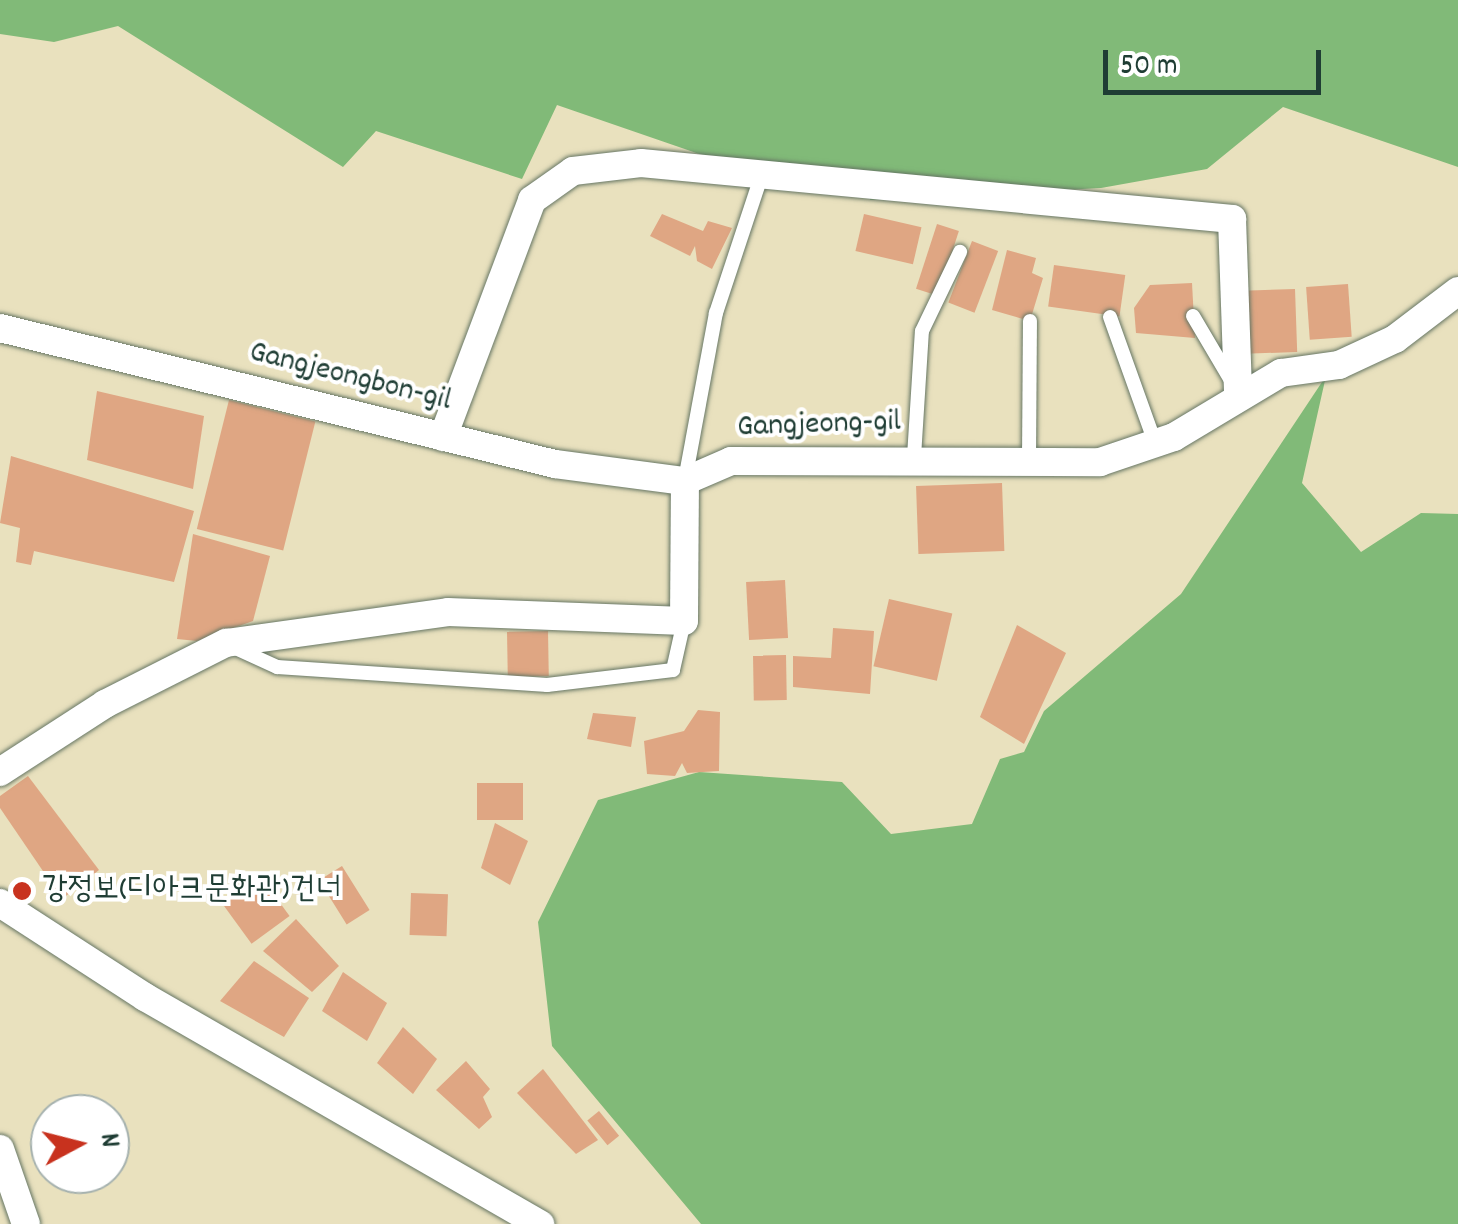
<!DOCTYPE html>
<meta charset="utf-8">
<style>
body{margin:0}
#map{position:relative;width:1458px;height:1224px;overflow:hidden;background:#e9e1be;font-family:Dekko,"Poor Story",sans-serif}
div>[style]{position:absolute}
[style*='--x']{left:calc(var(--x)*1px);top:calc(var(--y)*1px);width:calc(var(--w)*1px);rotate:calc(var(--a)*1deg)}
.forest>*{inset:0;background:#81ba78}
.building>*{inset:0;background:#dfa683;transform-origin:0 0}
.roads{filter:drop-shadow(0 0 2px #667664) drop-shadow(0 0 2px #667664)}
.lane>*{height:14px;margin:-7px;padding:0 7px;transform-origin:7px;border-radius:7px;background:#fff}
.street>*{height:28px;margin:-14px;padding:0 14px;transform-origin:14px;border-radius:14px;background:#fff}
.dots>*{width:28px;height:28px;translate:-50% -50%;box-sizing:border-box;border:5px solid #fff;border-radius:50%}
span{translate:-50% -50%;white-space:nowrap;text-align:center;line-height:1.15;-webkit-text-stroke:8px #fff;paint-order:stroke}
.street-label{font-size:32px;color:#1f3d34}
.poi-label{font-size:32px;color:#1f3d34}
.left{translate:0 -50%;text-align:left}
.north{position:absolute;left:30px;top:1094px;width:100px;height:100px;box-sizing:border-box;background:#fff;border:2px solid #a5b1ae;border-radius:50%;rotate:83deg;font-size:28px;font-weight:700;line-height:40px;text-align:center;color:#1f3d34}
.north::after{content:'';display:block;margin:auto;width:35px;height:45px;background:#c8321e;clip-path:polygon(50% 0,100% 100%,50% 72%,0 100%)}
.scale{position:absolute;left:1103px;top:50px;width:218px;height:45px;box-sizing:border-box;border:5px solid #1f3d34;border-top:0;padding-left:12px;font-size:30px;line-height:35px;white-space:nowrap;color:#1f3d34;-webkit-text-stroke:8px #fff;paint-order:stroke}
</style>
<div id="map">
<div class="forest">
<div style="clip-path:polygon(0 0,1458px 0,1458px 167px,1283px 107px,1207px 169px,1101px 188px,870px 200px,874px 174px,737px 167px,557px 105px,522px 179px,376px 131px,343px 167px,118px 26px,54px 42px,0 34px)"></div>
<div style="clip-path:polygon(1326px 376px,1302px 483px,1361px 552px,1421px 513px,1458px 514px,1458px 1224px,701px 1224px,552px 1046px,538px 922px,598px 800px,699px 772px,842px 782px,891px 834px,972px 824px,1000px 759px,1024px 752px,1044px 711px,1181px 594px)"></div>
</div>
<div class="building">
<div style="clip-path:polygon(662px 214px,703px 231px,708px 221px,732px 228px,712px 269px,697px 261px,695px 246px,690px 256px,650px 236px)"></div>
<div style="left:864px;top:214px;width:59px;height:38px;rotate:13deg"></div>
<div style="left:937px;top:224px;width:23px;height:68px;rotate:18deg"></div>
<div style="left:972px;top:241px;width:28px;height:66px;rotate:21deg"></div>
<div style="clip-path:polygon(1007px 250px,1036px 258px,1032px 273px,1043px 278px,1030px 321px,992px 310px)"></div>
<div style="left:1054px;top:265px;width:72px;height:42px;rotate:8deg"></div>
<div style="clip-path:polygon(1192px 283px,1195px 338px,1136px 333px,1134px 308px,1150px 285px)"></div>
<div style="left:1348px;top:284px;width:53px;height:42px;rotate:86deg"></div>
<div style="left:1295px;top:289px;width:63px;height:52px;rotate:88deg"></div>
<div style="clip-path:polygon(97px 391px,204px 416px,193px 489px,87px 460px)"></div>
<div style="left:229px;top:400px;width:89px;height:133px;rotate:14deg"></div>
<div style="clip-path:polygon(11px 456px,194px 511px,174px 582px,34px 551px,31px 565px,16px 562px,20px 528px,0 523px)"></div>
<div style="left:1002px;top:483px;width:68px;height:86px;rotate:88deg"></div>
<div style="clip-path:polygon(193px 534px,270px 556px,253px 621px,197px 641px,177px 639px)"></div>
<div style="left:785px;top:580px;width:58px;height:39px;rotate:87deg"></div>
<div style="left:889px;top:599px;width:65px;height:69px;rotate:13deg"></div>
<div style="clip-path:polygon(1017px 625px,1066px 653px,1024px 744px,980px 717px)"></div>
<div style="clip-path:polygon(833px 628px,874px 631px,870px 694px,793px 687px,793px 656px,831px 658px)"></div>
<div style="left:548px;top:631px;width:45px;height:41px;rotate:89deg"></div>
<div style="left:786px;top:655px;width:45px;height:33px;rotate:89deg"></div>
<div style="clip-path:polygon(698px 710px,720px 712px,719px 771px,687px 773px,682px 763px,675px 776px,647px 774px,644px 741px,684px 731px)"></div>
<div style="clip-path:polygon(593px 713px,636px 717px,631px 747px,587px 739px)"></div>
<div style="clip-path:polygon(28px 776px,99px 870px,62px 899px,0 808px,0 796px)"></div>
<div style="left:477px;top:783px;width:46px;height:37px"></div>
<div style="clip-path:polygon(495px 823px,528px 841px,510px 885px,481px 868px)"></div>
<div style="left:342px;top:866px;width:52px;height:27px;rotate:58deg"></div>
<div style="left:259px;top:874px;width:52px;height:47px;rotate:54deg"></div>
<div style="left:411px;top:893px;width:37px;height:42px;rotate:2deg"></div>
<div style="clip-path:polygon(296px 919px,339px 966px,312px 992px,263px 951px)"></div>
<div style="clip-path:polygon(254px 961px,309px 998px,284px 1037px,220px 1001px)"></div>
<div style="clip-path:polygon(343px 972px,387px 1003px,367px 1041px,322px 1011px)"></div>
<div style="clip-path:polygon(403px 1027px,437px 1059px,413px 1094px,377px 1063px)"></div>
<div style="clip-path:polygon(466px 1061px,490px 1089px,483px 1097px,492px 1117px,479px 1129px,436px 1090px)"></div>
<div style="clip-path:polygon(543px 1069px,598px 1140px,576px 1154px,517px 1093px)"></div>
<div style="left:599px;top:1111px;width:32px;height:15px;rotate:51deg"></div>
</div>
<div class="roads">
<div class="lane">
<div style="--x:1193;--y:316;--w:79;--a:59.5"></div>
<div style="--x:1110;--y:317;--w:134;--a:70.3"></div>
<div style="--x:914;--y:457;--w:126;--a:-86.4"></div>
<div style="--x:922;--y:331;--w:88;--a:-64.3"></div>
<div style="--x:1029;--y:459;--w:138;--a:-89.6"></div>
<div style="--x:685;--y:480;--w:170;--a:-79.5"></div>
<div style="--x:716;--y:313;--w:146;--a:-71.7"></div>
<div style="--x:231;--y:646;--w:51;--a:24.5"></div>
<div style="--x:277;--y:667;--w:271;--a:3.8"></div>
<div style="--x:547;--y:685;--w:127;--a:-6.8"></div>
<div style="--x:673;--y:670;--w:50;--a:-77.3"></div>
</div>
<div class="street">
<div style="--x:0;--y:328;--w:571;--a:13.77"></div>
<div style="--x:555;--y:464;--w:131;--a:7.5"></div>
<div style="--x:443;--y:437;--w:253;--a:-69.4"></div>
<div style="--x:532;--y:200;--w:50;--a:-35.3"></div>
<div style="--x:573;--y:171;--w:68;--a:-6.7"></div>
<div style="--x:641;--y:163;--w:594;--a:5.41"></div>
<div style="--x:1232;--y:219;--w:175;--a:88"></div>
<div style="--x:685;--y:481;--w:50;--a:-23.5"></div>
<div style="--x:731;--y:461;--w:369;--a:0.2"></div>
<div style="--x:1100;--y:462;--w:78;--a:-18.7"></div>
<div style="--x:1174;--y:437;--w:125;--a:-30.9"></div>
<div style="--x:1281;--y:373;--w:59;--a:-7.9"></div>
<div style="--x:1339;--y:365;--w:62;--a:-24.9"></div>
<div style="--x:1395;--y:339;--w:79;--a:-37.3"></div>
<div style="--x:0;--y:772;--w:125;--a:-32.9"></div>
<div style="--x:105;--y:704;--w:136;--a:-26.8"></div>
<div style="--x:226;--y:643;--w:224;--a:-7.9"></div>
<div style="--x:448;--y:612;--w:236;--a:2.2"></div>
<div style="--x:684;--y:621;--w:140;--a:-89.6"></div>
<div style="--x:0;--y:903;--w:173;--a:33"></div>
<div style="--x:145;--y:997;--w:456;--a:29.9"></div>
<div style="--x:0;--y:1149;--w:79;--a:70.9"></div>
</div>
</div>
<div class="dots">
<div style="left:22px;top:891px;background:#c8321e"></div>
</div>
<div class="street-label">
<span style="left:350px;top:378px;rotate:14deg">Gangjeongbon-gil</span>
<span style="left:819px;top:426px;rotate:-2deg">Gangjeong-gil</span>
</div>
<div class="poi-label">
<span class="left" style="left:42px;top:891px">강정보(디아크문화관)건너</span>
</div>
<div class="north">N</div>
<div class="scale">50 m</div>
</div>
